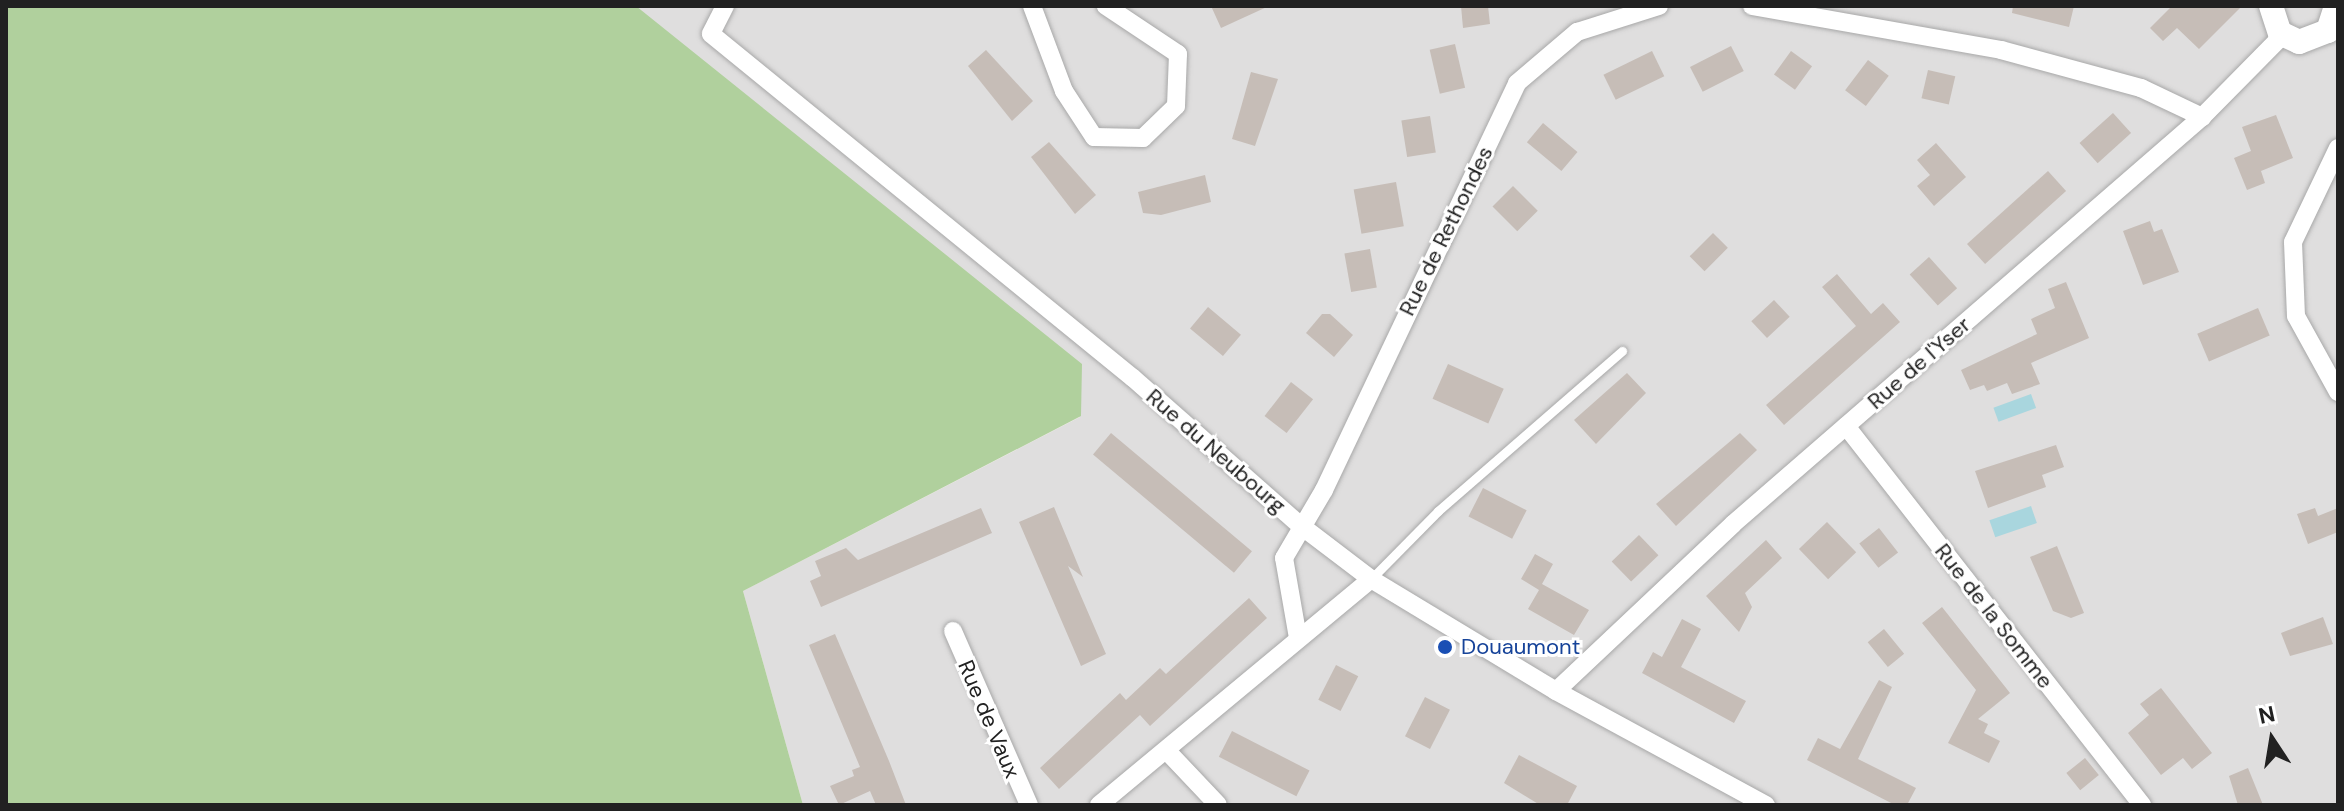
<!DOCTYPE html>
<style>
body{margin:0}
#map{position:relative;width:2344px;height:811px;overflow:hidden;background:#f2eee8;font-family:"DM Sans",sans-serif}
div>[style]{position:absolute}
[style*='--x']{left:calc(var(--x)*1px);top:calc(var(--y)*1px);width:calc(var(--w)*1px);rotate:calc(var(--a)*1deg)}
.residential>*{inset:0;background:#dfdede}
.forest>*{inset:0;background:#b0d09d}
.water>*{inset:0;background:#a9d6de;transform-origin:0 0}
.building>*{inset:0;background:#c6bdb7;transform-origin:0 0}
.roads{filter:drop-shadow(0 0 2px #a8a8a8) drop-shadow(0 0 2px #a8a8a8)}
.service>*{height:9px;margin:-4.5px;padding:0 4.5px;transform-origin:4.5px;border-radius:4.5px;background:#fff}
.minor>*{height:18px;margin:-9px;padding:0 9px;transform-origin:9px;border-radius:9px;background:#fff}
.tertiary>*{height:24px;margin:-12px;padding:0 12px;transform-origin:12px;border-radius:12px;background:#fff}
.dots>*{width:22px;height:22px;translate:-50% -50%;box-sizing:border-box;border:4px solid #fff;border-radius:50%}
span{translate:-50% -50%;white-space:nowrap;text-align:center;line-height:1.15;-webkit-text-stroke:6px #fff;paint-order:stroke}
.street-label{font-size:22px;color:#212121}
.transit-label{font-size:22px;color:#164399}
.left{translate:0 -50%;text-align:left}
.frame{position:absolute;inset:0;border:8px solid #212121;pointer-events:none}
.north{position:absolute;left:2232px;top:699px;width:80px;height:80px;-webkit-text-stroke:6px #fff;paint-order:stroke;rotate:348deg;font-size:22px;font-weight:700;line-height:32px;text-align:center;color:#212121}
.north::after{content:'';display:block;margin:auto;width:28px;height:36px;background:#212121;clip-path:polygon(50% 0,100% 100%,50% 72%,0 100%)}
</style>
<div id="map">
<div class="residential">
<div style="clip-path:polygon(636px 6px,2338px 6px,2338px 805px,803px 805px,743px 591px,1080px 417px)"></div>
</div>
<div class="forest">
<div style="clip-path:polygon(6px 6px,636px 6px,1082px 364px,1081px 416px,743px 591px,803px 805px,6px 805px)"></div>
</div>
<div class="water">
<div style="left:2031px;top:394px;width:15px;height:40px;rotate:70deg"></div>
<div style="left:2031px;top:506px;width:18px;height:44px;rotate:71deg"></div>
</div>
<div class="building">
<div style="clip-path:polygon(1211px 6px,1269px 6px,1221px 28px)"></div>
<div style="clip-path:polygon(1461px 6px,1488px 6px,1490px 24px,1463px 28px)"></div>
<div style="clip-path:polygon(2013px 6px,2074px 6px,2069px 27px,2012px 13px)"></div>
<div style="clip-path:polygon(2172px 6px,2242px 6px,2199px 49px,2177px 28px,2163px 41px,2150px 28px)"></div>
<div style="left:1455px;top:44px;width:45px;height:26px;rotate:77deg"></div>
<div style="left:1731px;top:46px;width:28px;height:46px;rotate:63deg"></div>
<div style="clip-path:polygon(986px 50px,1033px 101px,1012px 121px,968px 66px)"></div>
<div style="left:1652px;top:51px;width:28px;height:54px;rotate:64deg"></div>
<div style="left:1791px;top:51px;width:26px;height:29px;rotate:36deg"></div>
<div style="left:1868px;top:60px;width:26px;height:38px;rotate:37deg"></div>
<div style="left:1928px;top:70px;width:28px;height:29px;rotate:13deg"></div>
<div style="clip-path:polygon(1251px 72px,1278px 79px,1255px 146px,1232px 139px)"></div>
<div style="left:2113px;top:113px;width:27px;height:45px;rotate:48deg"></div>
<div style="clip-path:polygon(2276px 115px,2293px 158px,2261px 171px,2265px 183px,2247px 190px,2234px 158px,2251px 151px,2242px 127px)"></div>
<div style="left:1430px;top:116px;width:37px;height:29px;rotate:81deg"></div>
<div style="left:1543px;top:123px;width:45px;height:25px;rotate:40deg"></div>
<div style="clip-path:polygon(1049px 142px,1096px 195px,1075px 214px,1031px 157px)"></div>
<div style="clip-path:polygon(1936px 143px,1966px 177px,1934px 206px,1917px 186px,1930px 175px,1917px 160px)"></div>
<div style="left:2048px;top:171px;width:27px;height:109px;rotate:48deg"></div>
<div style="clip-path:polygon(1205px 175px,1211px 202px,1161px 215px,1143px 213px,1138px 192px)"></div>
<div style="left:1396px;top:182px;width:45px;height:43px;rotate:80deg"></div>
<div style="left:1513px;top:186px;width:35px;height:29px;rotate:45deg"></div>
<div style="clip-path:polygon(2150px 221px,2154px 232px,2162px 229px,2179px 272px,2143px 285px,2123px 231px)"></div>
<div style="left:1713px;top:233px;width:21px;height:33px;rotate:45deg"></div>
<div style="left:1370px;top:249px;width:39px;height:26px;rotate:80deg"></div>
<div style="left:1929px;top:257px;width:42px;height:26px;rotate:48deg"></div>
<div style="clip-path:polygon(1837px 274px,1871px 314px,1883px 303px,1900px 322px,1784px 425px,1766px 405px,1856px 326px,1822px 287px)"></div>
<div style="clip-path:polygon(2066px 282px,2089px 338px,2031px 363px,2040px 384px,2012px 394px,2007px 383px,1987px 391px,1984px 385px,1970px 390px,1961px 370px,2037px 334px,2031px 319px,2055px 308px,2048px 289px)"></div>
<div style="left:1774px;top:300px;width:23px;height:31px;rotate:47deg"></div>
<div style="left:1208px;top:307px;width:43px;height:28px;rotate:40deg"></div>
<div style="left:2258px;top:308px;width:30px;height:66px;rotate:67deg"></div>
<div style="clip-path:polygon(1322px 314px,1330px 314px,1353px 335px,1334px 357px,1306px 333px)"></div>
<div style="left:1448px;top:364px;width:61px;height:38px;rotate:24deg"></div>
<div style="clip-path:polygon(1627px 373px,1646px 393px,1596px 444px,1574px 420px)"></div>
<div style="left:1291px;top:382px;width:28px;height:43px;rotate:38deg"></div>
<div style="left:1111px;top:433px;width:184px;height:28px;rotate:40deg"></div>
<div style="clip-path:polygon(1740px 433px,1757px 450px,1676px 526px,1656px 504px)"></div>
<div style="clip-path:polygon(2056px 445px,2064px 467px,2042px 475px,2046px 487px,1988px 508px,1975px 471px)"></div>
<div style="left:1483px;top:488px;width:49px;height:32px;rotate:27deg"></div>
<div style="clip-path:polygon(1054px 507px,1083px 577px,1068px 566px,1106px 654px,1081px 666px,1019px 522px)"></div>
<div style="clip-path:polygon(981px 508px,992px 533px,821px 607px,810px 581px,821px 576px,815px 561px,846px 548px,858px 560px)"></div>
<div style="clip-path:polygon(2315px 508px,2318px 516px,2338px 508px,2338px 532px,2308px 544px,2297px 514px)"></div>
<div style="left:1827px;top:522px;width:42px;height:39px;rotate:46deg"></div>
<div style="left:1879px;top:528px;width:31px;height:25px;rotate:52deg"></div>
<div style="left:1639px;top:535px;width:28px;height:38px;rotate:46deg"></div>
<div style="clip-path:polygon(1766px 540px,1782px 558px,1745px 593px,1752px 607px,1739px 632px,1706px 596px)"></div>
<div style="clip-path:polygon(2057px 546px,2084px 613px,2071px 618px,2053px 611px,2030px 557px)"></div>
<div style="clip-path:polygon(1535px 554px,1553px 564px,1542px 584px,1589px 610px,1574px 635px,1528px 609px,1539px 590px,1521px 579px)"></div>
<div style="clip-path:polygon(1249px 598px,1267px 618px,1150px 726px,1140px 715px,1059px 789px,1040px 768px,1120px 693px,1126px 700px,1160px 668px,1166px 674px)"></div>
<div style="clip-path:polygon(1942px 607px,2010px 693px,1978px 719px,1988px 724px,1984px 733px,2000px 741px,1989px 763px,1948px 743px,1976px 690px,1922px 623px)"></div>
<div style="clip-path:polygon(2323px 617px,2333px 644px,2290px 656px,2281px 633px)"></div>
<div style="clip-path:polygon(1682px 619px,1701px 629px,1681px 667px,1746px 701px,1734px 723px,1642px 673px,1653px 652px,1662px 657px)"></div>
<div style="left:1884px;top:629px;width:32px;height:21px;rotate:51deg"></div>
<div style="clip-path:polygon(835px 634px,889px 761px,906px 805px,876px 805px,870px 791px,839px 805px,830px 786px,854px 776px,852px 770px,860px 767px,809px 645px)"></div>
<div style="left:1336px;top:665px;width:25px;height:39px;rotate:27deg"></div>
<div style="clip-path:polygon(1879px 680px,1892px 687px,1858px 759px,1916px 788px,1907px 805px,1895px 805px,1807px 760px,1818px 738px,1840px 749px)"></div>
<div style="clip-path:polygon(2161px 688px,2212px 753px,2192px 769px,2183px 758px,2161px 775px,2128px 733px,2149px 715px,2140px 704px)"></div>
<div style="left:1425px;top:697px;width:28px;height:44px;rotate:27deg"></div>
<div style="left:1232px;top:731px;width:87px;height:29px;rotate:27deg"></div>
<div style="clip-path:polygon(1519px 755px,1577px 786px,1567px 805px,1540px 805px,1504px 783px)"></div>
<div style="left:2085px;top:758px;width:22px;height:24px;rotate:51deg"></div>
<div style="clip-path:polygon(2248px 768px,2263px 805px,2238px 805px,2229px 776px)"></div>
</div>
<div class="roads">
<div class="service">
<div style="--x:1371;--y:579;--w:95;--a:-45.4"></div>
<div style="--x:1438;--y:511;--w:244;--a:-41"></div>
</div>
<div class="minor">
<div style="--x:725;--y:6;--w:31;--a:117"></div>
<div style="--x:711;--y:34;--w:544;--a:39.19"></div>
<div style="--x:1133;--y:378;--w:222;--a:41.4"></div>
<div style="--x:1300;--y:525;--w:89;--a:37.3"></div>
<div style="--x:1371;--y:579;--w:216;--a:31.2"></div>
<div style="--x:1556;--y:691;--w:239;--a:28.5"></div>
<div style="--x:1032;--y:6;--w:91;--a:69.4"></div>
<div style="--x:1064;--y:91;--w:55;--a:56.9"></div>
<div style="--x:1094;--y:137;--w:49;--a:1.2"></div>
<div style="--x:1143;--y:138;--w:46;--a:-44.1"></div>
<div style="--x:1176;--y:106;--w:52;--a:-87.8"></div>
<div style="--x:1178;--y:54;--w:87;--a:-146.3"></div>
<div style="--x:1752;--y:6;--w:253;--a:10"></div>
<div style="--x:2001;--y:50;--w:145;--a:15.2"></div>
<div style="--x:2141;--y:88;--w:68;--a:25.4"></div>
<div style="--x:2338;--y:148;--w:104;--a:115.6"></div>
<div style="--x:2293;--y:242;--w:74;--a:87.7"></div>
<div style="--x:2296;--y:316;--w:87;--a:61.1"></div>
<div style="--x:1846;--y:426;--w:481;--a:52"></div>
<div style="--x:953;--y:631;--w:190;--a:66.4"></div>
<div style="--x:1298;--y:638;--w:81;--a:-99.9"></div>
<div style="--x:1284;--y:558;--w:79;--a:-59.5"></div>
<div style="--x:1324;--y:490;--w:450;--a:-64.6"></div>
<div style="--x:1517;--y:83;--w:79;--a:-40.4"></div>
<div style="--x:1577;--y:32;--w:86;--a:-17.6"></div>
<div style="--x:1556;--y:691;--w:243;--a:-43.3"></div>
<div style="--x:1733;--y:524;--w:621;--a:-40.95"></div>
<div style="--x:2202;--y:117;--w:115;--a:-45.4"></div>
<div style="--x:1167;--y:751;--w:74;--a:46.6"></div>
<div style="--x:1099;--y:805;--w:354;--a:-39.7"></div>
</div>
<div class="tertiary">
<div style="--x:2271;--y:6;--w:28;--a:72"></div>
<div style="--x:2280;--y:33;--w:21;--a:25"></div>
<div style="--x:2299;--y:42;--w:31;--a:-21"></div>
<div style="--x:2328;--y:31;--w:26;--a:-72"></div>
</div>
</div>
<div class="dots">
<div style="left:1445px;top:647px;background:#1a4fb4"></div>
</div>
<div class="street-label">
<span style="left:1446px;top:231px;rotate:-64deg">Rue de Rethondes</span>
<span style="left:1919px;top:363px;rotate:-41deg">Rue de l'Yser</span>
<span style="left:1216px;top:451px;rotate:41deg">Rue du Neubourg</span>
<span style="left:1994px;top:616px;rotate:52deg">Rue de la Somme</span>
<span style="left:989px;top:719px;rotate:67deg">Rue de Vaux</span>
</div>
<div class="transit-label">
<span class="left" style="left:1461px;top:647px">Douaumont</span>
</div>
<div class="frame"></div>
<div class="north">N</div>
</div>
